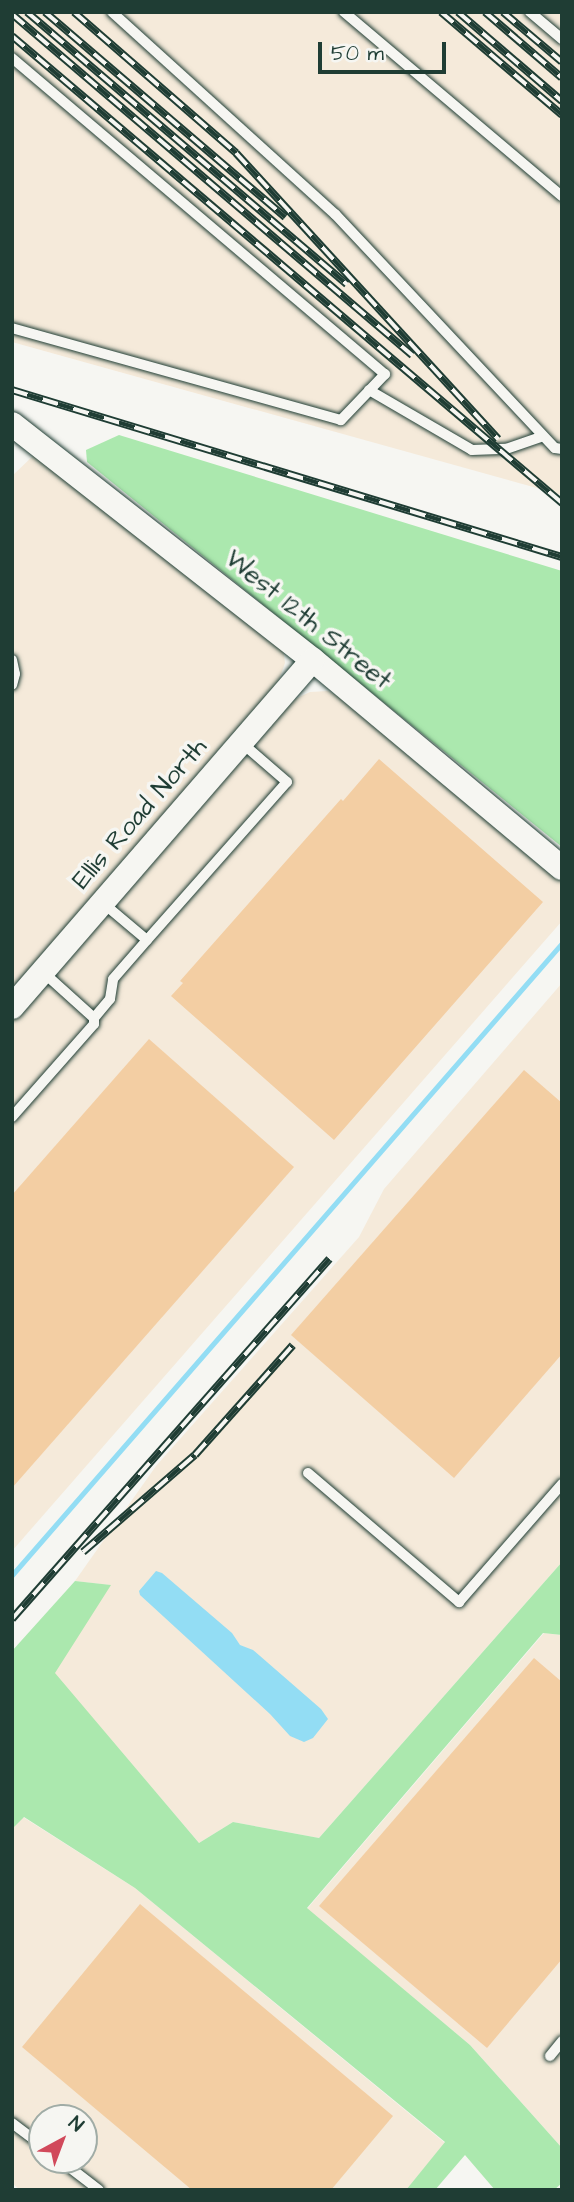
<!DOCTYPE html>
<style>
body{margin:0}
#map{position:relative;width:574px;height:2202px;overflow:hidden;background:#f6f6f2;font-family:"Architects Daughter",sans-serif}
div>[style]{position:absolute}
[style*='--x']{left:calc(var(--x)*1px);top:calc(var(--y)*1px);width:calc(var(--w)*1px);rotate:calc(var(--a)*1deg)}
.built>*{inset:0;background:#f5eada}
.green>*{inset:0;background:#abe8ae}
.water>*{inset:0;background:#93ddf4}
.stream>*{height:5px;margin:-2.5px;padding:0 2.5px;transform-origin:2.5px;border-radius:2.5px;background:#93ddf4}
.building>*{inset:0;background:#f3cea3}
.roads{filter:drop-shadow(0 0 2px #1f3d34) drop-shadow(0 0 2px #1f3d34)}
.service>*{height:10px;margin:-5px;padding:0 5px;transform-origin:5px;border-radius:5px;background:#f6f6f2}
.tertiary>*{height:24px;margin:-12px;padding:0 12px;transform-origin:12px;border-radius:12px;background:#f6f6f2}
.rail>*{height:8px;margin-top:-4px;transform-origin:0;background:repeating-linear-gradient(90deg,#f6f6f2 0 16px,#1f3d34 0 32px);box-sizing:border-box;border-block:2px solid #1f3d34}
span{translate:-50% -50%;white-space:nowrap;text-align:center;line-height:1.15;-webkit-text-stroke:7px #f6f6f2;paint-order:stroke}
.street-label{font-size:26px;color:#1f3d34}
.frame{position:absolute;inset:0;border:14px solid #1f3d34;pointer-events:none}
.north{position:absolute;left:28px;top:2104px;width:70px;height:70px;box-sizing:border-box;background:#f6f6f2;border:2px solid #a0aca6;border-radius:50%;rotate:41deg;font-size:19px;font-weight:700;line-height:28px;text-align:center;color:#1f3d34}
.north::after{content:'';display:block;margin:auto;width:24px;height:32px;background:#d1495b;clip-path:polygon(50% 0,100% 100%,50% 72%,0 100%)}
.scale{position:absolute;left:318px;top:42px;width:128px;height:32px;box-sizing:border-box;border:4px solid #1f3d34;border-top:0;padding-left:9px;font-size:21px;line-height:24px;white-space:nowrap;color:#1f3d34;-webkit-text-stroke:5px #f6f6f2;paint-order:stroke}
</style>
<div id="map">
<div class="built">
<div style="clip-path:polygon(12px 12px,562px 12px,562px 495px,12px 342px)"></div>
<div style="clip-path:polygon(34px 455px,283px 648px,285px 663px,277px 685px,12px 993px,12px 476px)"></div>
<div style="clip-path:polygon(328px 691px,355px 704px,562px 877px,562px 921px,12px 1551px,12px 1021px,279px 715px,295px 699px,310px 692px)"></div>
<div style="clip-path:polygon(562px 983px,562px 1562px,319px 1838px,233px 1822px,199px 1843px,54px 1673px,110px 1585px,75px 1581px,156px 1466px,359px 1237px,384px 1189px)"></div>
<div style="clip-path:polygon(544px 1633px,562px 1635px,562px 2148px,470px 2045px,307px 1909px)"></div>
<div style="clip-path:polygon(evenodd,23px 1817px,135px 1888px,445px 2143px,406px 2190px,20px 2190px,12px 2183px,12px 1829px,23px 1817px,42px 2118px,84px 2118px,84px 2160px,42px 2160px,42px 2118px)"></div>
</div>
<div class="green">
<div style="clip-path:polygon(119px 435px,562px 571px,562px 847px,87px 462px,86px 450px)"></div>
<div style="clip-path:polygon(562px 1562px,562px 1635px,543px 1633px,307px 1908px,470px 2045px,562px 2148px,562px 2183px,554px 2190px,495px 2190px,465px 2155px,435px 2190px,406px 2190px,445px 2142px,135px 1888px,24px 1817px,12px 1829px,12px 1651px,75px 1581px,111px 1585px,55px 1673px,199px 1843px,233px 1822px,319px 1838px)"></div>
</div>
<div class="water">
<div style="clip-path:polygon(156px 1571px,162px 1573px,232px 1633px,240px 1645px,253px 1650px,321px 1709px,328px 1719px,313px 1738px,304px 1742px,290px 1736px,270px 1714px,140px 1595px,139px 1591px)"></div>
</div>
<div class="stream">
<div style="--x:12;--y:1575;--w:838;--a:-48.97"></div>
</div>
<div class="building">
<div style="clip-path:polygon(379px 759px,543px 902px,334px 1140px,171px 996px,183px 983px,180px 981px,341px 799px,343px 801px)"></div>
<div style="clip-path:polygon(149px 1039px,294px 1167px,12px 1488px,12px 1195px)"></div>
<div style="clip-path:polygon(524px 1070px,562px 1103px,562px 1354px,454px 1478px,291px 1335px)"></div>
<div style="clip-path:polygon(534px 1658px,562px 1682px,562px 1959px,487px 2048px,319px 1906px)"></div>
<div style="clip-path:polygon(140px 1904px,393px 2116px,331px 2190px,192px 2190px,22px 2047px)"></div>
</div>
<div class="roads">
<div class="service">
<div style="--x:112;--y:12;--w:301;--a:42.2"></div>
<div style="--x:335;--y:214;--w:321;--a:46.8"></div>
<div style="--x:555;--y:448;--w:7;--a:8"></div>
<div style="--x:344;--y:12;--w:285;--a:40.2"></div>
<div style="--x:530;--y:12;--w:42;--a:40.2"></div>
<div style="--x:12;--y:58;--w:489;--a:40.3"></div>
<div style="--x:385;--y:374;--w:64;--a:133.7"></div>
<div style="--x:341;--y:420;--w:342;--a:-164.4"></div>
<div style="--x:369;--y:390;--w:119;--a:30.2"></div>
<div style="--x:472;--y:450;--w:34;--a:-2"></div>
<div style="--x:506;--y:449;--w:39;--a:-19"></div>
<div style="--x:12;--y:660;--w:14;--a:78"></div>
<div style="--x:15;--y:674;--w:11;--a:105"></div>
<div style="--x:103;--y:903;--w:57;--a:40.1"></div>
<div style="--x:147;--y:940;--w:211;--a:-48.5"></div>
<div style="--x:287;--y:782;--w:60;--a:-139.1"></div>
<div style="--x:94;--y:1018;--w:25;--a:-50"></div>
<div style="--x:110;--y:999;--w:20;--a:-81"></div>
<div style="--x:113;--y:979;--w:52;--a:-48.9"></div>
<div style="--x:12;--y:1117;--w:124;--a:-48.6"></div>
<div style="--x:94;--y:1024;--w:6;--a:-90"></div>
<div style="--x:94;--y:1018;--w:69;--a:-138"></div>
<div style="--x:308;--y:1473;--w:199;--a:40.5"></div>
<div style="--x:459;--y:1602;--w:157;--a:-48.9"></div>
<div style="--x:550;--y:2056;--w:19;--a:-51"></div>
<div style="--x:12;--y:2123;--w:38;--a:37"></div>
<div style="--x:60;--y:2160;--w:49;--a:37.6"></div>
</div>
<div class="tertiary">
<div style="--x:12;--y:424;--w:382;--a:38.1"></div>
<div style="--x:313;--y:660;--w:324;--a:39.9"></div>
<div style="--x:12;--y:1007;--w:459;--a:-49.1"></div>
</div>
</div>
<div class="rail">
<div style="--x:27;--y:12;--w:420;--a:40.4"></div>
<div style="--x:45;--y:12;--w:316;--a:40.5"></div>
<div style="--x:74;--y:12;--w:215;--a:41"></div>
<div style="--x:236;--y:153;--w:388;--a:47.5"></div>
<div style="--x:441;--y:12;--w:159;--a:40.4"></div>
<div style="--x:458;--y:12;--w:137;--a:40.6"></div>
<div style="--x:485;--y:12;--w:101;--a:40.6"></div>
<div style="--x:503;--y:12;--w:77;--a:40.3"></div>
<div style="--x:12;--y:14;--w:526;--a:40.45"></div>
<div style="--x:12;--y:36;--w:722;--a:40.33"></div>
<div style="--x:12;--y:390;--w:575;--a:16.89"></div>
<div style="--x:83;--y:1552;--w:148;--a:-40.9"></div>
<div style="--x:195;--y:1455;--w:147;--a:-48.3"></div>
<div style="--x:12;--y:1619;--w:480;--a:-48.6"></div>
</div>
<div class="street-label">
<span style="left:308px;top:620px;rotate:39deg">West 12th Street</span>
<span style="left:140px;top:814px;rotate:-49deg">Ellis Road North</span>
</div>
<div class="frame"></div>
<div class="north">N</div>
<div class="scale">50 m</div>
</div>
